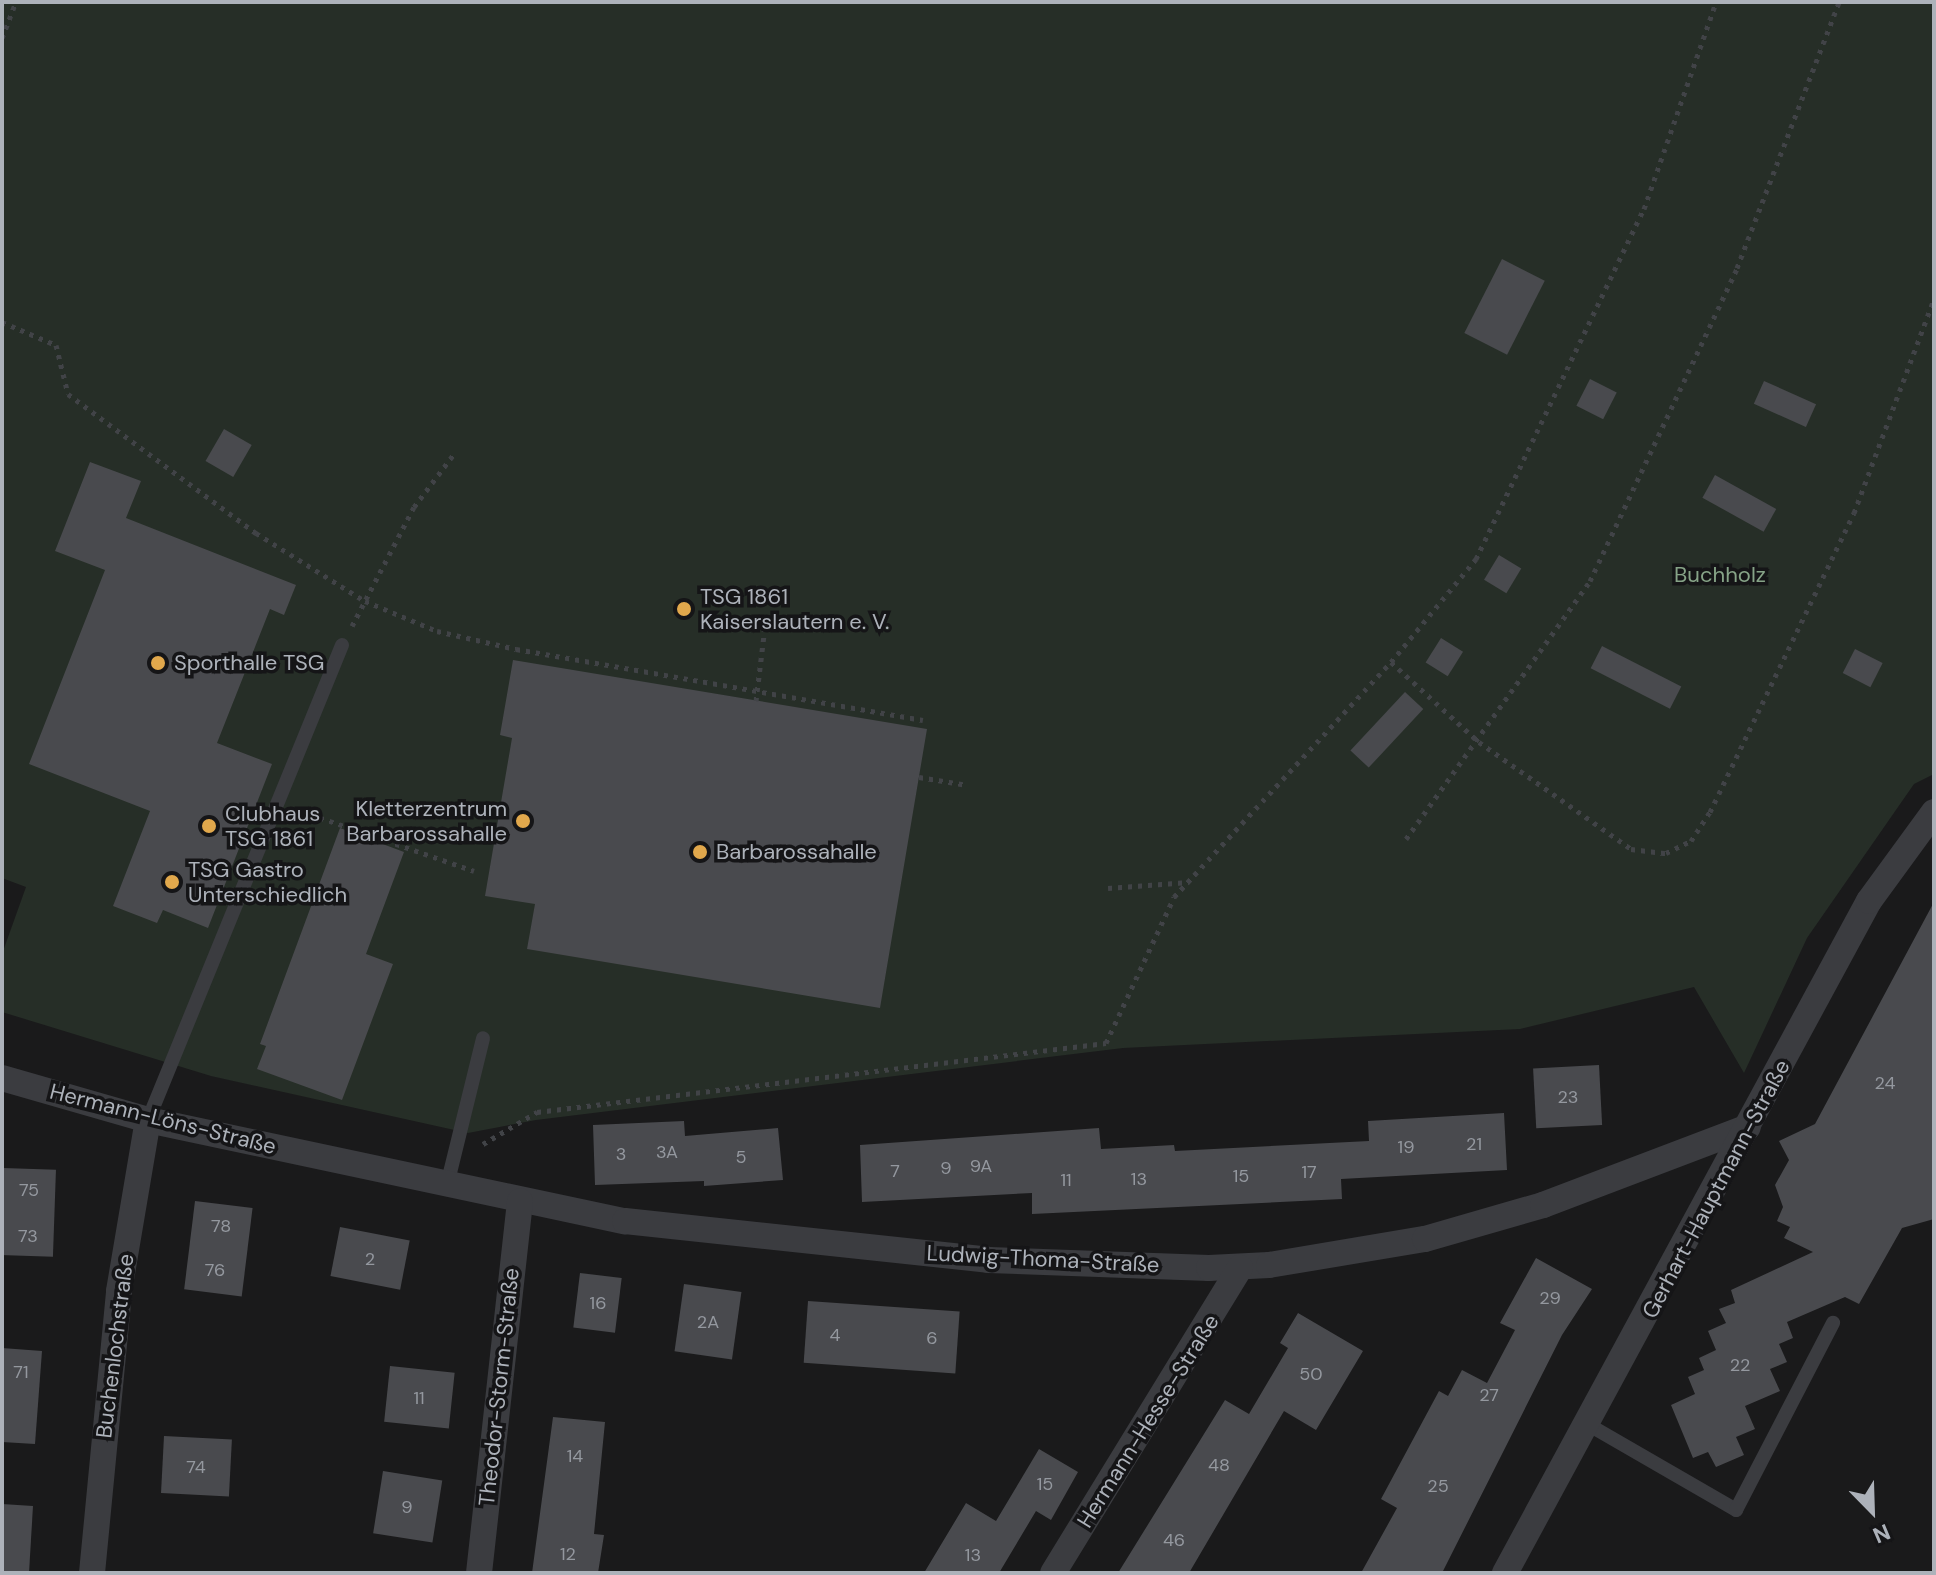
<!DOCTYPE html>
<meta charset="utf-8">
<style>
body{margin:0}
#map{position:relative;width:1936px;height:1575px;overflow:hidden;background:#1a1a1b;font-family:"DM Sans",sans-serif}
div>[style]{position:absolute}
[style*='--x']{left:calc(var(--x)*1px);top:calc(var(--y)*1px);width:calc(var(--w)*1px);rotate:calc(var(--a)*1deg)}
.green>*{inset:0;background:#262e27}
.building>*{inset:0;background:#494a4e;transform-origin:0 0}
.path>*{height:5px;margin-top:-2.5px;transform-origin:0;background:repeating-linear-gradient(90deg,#414347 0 4px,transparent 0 10px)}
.lane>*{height:14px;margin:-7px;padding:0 7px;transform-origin:7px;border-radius:7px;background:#3b3c40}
.street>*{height:26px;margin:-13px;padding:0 13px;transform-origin:13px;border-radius:13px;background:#3b3c40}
.dots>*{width:22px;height:22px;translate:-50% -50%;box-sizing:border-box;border:4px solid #151517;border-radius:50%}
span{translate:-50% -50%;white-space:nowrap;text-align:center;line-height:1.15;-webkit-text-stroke:7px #151517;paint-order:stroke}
.number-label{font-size:18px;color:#94989f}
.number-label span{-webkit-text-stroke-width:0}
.park-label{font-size:22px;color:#86a387}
.poi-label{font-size:22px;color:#adb2ba}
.left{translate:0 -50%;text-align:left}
.right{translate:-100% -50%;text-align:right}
.street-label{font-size:22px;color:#adb2ba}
.frame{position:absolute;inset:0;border:4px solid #adb2ba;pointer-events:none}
.north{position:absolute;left:1832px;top:1471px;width:80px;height:80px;-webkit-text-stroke:6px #151517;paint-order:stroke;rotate:157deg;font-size:22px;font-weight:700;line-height:32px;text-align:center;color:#adb2ba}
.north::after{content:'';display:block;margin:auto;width:28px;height:36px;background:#adb2ba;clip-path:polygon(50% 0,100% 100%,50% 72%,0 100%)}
</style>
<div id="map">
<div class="green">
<div style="clip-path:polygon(2px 2px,1934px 2px,1934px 774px,1914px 784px,1807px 938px,1744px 1073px,1694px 987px,1520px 1029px,1123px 1048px,536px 1120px,468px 1133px,211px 1076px,2px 1012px,2px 954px,26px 887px,2px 878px)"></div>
</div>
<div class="building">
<div style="left:1502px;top:259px;width:48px;height:83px;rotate:27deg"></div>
<div style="left:1590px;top:379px;width:30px;height:30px;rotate:27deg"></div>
<div style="left:1764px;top:381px;width:57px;height:25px;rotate:24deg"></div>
<div style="left:224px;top:429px;width:32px;height:37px;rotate:30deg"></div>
<div style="clip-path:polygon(90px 462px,141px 481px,126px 518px,296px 585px,284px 615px,270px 609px,217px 743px,272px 764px,208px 928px,163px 910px,157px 923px,113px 906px,150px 811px,29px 764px,105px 570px,55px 551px)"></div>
<div style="left:1715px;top:475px;width:70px;height:26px;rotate:29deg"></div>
<div style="left:1499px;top:555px;width:26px;height:29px;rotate:31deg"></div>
<div style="left:1441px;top:638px;width:26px;height:29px;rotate:32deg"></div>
<div style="left:1602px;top:646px;width:89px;height:25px;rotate:27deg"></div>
<div style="left:1855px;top:649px;width:31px;height:27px;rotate:27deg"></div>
<div style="clip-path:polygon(513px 660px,927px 729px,880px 1008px,527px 949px,535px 904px,485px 896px,512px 738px,500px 735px)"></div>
<div style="left:1405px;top:692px;width:25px;height:80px;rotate:43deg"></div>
<div style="clip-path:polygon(340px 828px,404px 852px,366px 954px,393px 964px,342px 1100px,257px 1069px,266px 1046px,260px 1044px)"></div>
<div style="clip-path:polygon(1934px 902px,1934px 1219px,1902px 1228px,1859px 1304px,1845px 1297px,1787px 1322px,1793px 1338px,1779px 1344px,1787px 1362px,1770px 1369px,1780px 1391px,1745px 1406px,1755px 1429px,1736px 1437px,1744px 1455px,1716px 1467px,1708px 1452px,1693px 1458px,1671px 1405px,1695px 1394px,1688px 1377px,1704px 1370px,1699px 1358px,1716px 1350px,1708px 1331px,1726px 1323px,1719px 1309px,1735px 1303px,1731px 1290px,1813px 1252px,1784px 1238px,1790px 1227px,1777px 1221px,1783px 1207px,1775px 1185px,1789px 1160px,1779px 1141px,1815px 1124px)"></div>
<div style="left:1599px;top:1065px;width:60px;height:66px;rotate:87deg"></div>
<div style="clip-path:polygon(1504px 1113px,1507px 1170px,1341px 1179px,1342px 1199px,1032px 1214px,1032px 1193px,862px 1202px,860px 1145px,1099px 1128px,1101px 1149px,1174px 1145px,1175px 1151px,1369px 1141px,1368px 1121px)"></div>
<div style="clip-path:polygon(684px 1121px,685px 1136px,778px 1128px,783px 1180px,704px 1186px,704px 1181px,595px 1185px,593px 1125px)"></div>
<div style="left:3px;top:1168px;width:53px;height:87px;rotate:2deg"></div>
<div style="left:195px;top:1201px;width:58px;height:89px;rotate:7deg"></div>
<div style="left:340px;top:1227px;width:71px;height:50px;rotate:11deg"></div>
<div style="clip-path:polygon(1536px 1258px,1592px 1289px,1562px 1335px,1442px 1573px,1361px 1573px,1397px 1508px,1381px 1499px,1439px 1391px,1448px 1396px,1462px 1370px,1487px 1383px,1515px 1330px,1500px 1323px)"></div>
<div style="left:580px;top:1273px;width:42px;height:55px;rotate:7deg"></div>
<div style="left:684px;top:1284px;width:58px;height:68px;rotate:8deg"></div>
<div style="left:808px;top:1301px;width:152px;height:62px;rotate:4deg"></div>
<div style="clip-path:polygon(1298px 1313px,1363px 1351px,1316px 1430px,1284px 1411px,1189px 1573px,1118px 1573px,1225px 1400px,1249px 1414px,1288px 1348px,1280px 1343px)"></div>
<div style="clip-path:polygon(2px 1348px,42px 1351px,35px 1444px,2px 1442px)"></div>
<div style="left:390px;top:1366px;width:65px;height:56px;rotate:6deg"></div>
<div style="clip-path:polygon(553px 1417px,605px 1422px,594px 1534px,604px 1535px,598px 1573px,532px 1573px)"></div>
<div style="left:164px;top:1436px;width:68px;height:57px;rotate:3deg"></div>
<div style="clip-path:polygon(1039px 1449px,1078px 1472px,1051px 1520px,1036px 1511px,999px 1573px,924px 1573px,966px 1503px,996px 1521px)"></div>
<div style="left:383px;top:1471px;width:60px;height:63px;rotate:9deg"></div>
<div style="clip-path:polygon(2px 1504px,33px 1506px,29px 1573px,2px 1573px)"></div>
</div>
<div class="path">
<div style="--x:2;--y:38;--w:39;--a:-69"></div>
<div style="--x:2;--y:322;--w:59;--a:23.1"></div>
<div style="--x:56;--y:345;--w:50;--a:76.2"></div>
<div style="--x:68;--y:394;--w:234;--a:36.5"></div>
<div style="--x:256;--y:533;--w:128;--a:32"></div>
<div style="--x:365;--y:601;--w:78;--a:22.6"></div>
<div style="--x:437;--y:631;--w:81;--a:12.8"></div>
<div style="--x:516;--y:649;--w:413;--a:9.9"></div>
<div style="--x:352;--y:626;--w:134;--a:-62.5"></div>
<div style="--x:414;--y:507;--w:66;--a:-53"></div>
<div style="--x:1391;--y:662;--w:119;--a:42.3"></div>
<div style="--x:1479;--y:742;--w:186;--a:35.1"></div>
<div style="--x:1631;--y:849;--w:35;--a:7"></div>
<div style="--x:1666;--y:853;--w:28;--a:-26"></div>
<div style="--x:1691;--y:841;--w:35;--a:-57"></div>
<div style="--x:1710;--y:812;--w:332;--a:-64.3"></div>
<div style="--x:1854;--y:513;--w:228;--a:-69.5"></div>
<div style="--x:756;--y:701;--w:84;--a:-83.1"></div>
<div style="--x:919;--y:777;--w:49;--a:9.5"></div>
<div style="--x:301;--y:811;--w:183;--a:19.1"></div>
<div style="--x:1406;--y:839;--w:317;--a:-54.5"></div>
<div style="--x:1590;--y:581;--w:346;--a:-64.8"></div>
<div style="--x:1737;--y:268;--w:285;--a:-69"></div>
<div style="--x:1108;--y:888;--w:81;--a:-4.2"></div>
<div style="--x:483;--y:1144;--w:63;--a:-30.7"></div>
<div style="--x:537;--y:1112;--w:573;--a:-6.91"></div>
<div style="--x:1106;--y:1043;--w:161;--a:-65"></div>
<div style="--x:1174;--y:897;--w:320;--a:-47.3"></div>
<div style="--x:1391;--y:662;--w:134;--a:-50.5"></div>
<div style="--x:1476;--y:559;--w:388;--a:-64.4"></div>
<div style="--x:1644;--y:209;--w:219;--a:-70.8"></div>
</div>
<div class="lane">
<div style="--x:148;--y:1120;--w:513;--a:-67.78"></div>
<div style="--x:447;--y:1185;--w:151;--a:-76.2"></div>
<div style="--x:1589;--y:1425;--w:170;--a:30"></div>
<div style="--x:1736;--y:1510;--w:211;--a:-62.6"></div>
</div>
<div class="street">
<div style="--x:2;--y:1078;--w:152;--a:16"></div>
<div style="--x:148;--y:1120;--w:488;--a:12"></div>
<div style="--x:625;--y:1221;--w:365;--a:6.1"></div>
<div style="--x:988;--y:1260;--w:221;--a:2.1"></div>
<div style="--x:1209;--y:1268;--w:60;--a:-2.9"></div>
<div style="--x:1269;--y:1265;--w:158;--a:-9.5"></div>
<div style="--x:1425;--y:1239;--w:123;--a:-16.1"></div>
<div style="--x:1543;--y:1205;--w:219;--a:-20.8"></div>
<div style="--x:92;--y:1573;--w:283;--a:-84.5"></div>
<div style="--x:119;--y:1291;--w:173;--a:-80.4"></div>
<div style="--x:479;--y:1573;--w:374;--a:-83.7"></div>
<div style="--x:1053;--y:1573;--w:358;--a:-58.5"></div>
<div style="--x:1505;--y:1573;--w:764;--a:-61.56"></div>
<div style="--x:1869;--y:901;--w:110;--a:-53.9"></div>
</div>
<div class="dots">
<div style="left:684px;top:609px;background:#e1a84c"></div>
<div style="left:158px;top:663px;background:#e1a84c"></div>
<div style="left:523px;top:821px;background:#e1a84c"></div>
<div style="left:209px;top:826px;background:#e1a84c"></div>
<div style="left:700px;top:852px;background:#e1a84c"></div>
<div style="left:172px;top:882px;background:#e1a84c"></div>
</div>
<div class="number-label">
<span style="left:1885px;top:1083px">24</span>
<span style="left:1568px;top:1097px">23</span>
<span style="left:1474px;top:1144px">21</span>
<span style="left:1406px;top:1147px">19</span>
<span style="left:667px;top:1152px">3A</span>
<span style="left:621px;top:1154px">3</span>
<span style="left:741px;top:1157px">5</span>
<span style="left:981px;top:1166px">9A</span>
<span style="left:946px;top:1168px">9</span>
<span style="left:895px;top:1171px">7</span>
<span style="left:1309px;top:1172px">17</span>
<span style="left:1241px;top:1176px">15</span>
<span style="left:1139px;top:1179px">13</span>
<span style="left:1066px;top:1180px">11</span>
<span style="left:29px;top:1190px">75</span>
<span style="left:221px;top:1226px">78</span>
<span style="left:28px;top:1236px">73</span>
<span style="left:370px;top:1259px">2</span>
<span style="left:215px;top:1270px">76</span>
<span style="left:1550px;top:1298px">29</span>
<span style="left:598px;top:1303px">16</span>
<span style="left:708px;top:1322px">2A</span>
<span style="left:835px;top:1335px">4</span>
<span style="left:932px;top:1338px">6</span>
<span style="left:1740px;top:1365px">22</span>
<span style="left:21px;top:1372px">71</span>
<span style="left:1311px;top:1374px">50</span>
<span style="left:1489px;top:1395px">27</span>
<span style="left:419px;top:1398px">11</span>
<span style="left:575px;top:1456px">14</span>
<span style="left:1219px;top:1465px">48</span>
<span style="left:196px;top:1467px">74</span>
<span style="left:1045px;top:1484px">15</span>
<span style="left:1438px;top:1486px">25</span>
<span style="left:407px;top:1507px">9</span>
<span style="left:1174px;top:1540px">46</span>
<span style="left:568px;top:1554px">12</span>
<span style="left:973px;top:1555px">13</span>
</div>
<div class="park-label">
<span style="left:1720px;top:575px">Buchholz</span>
</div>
<div class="poi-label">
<span class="left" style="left:700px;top:609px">TSG 1861<br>Kaiserslautern e. V.</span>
<span class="left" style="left:174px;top:663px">Sporthalle TSG</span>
<span class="right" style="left:507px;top:821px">Kletterzentrum<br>Barbarossahalle</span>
<span class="left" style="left:225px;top:826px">Clubhaus<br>TSG 1861</span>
<span class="left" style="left:716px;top:852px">Barbarossahalle</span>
<span class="left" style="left:188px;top:882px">TSG Gastro<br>Unterschiedlich</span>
</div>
<div class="street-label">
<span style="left:163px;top:1119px;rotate:14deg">Hermann-Löns-Straße</span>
<span style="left:1716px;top:1189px;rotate:-62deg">Gerhart-Hauptmann-Straße</span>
<span style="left:1043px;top:1259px;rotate:3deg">Ludwig-Thoma-Straße</span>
<span style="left:115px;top:1346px;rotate:-83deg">Buchenlochstraße</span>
<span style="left:499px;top:1387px;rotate:-84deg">Theodor-Storm-Straße</span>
<span style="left:1148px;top:1421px;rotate:-58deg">Hermann-Hesse-Straße</span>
</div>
<div class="frame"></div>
<div class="north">N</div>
</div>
